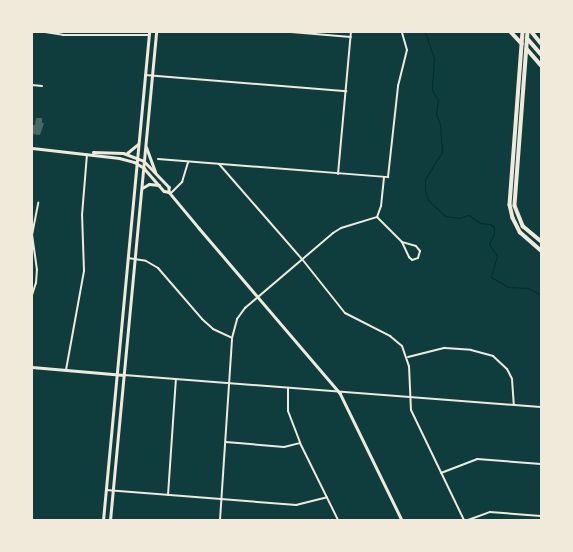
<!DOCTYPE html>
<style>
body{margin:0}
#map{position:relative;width:573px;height:552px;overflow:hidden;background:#0f3d3e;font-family:"IBM Plex Sans",sans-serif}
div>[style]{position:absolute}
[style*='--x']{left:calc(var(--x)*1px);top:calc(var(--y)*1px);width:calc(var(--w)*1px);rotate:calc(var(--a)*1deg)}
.stream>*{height:1px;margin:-0.5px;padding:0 0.5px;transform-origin:0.5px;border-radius:0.5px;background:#0a2a2b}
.building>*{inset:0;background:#486865}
.minor>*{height:2px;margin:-1px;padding:0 1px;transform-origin:1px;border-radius:1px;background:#f1e9da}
.tertiary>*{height:2.5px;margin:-1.25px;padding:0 1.25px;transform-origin:1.25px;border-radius:1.25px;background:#f1e9da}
.secondary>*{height:3px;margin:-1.5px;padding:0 1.5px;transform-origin:1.5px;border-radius:1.5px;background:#f1e9da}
.motorway>*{height:3.5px;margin:-1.75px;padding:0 1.75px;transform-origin:1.75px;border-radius:1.75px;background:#f1e9da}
span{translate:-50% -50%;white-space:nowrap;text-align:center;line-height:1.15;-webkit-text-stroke:3.5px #f1e9da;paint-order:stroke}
.frame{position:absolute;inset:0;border:33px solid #f1e9da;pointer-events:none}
</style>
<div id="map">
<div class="stream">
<div style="--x:425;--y:32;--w:28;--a:71"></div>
<div style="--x:434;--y:58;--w:32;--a:94"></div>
<div style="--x:432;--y:90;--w:12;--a:59"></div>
<div style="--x:438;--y:100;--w:14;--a:98"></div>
<div style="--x:436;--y:114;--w:11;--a:68"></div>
<div style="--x:440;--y:124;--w:28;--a:86"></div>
<div style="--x:442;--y:152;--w:32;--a:122"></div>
<div style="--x:425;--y:179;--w:11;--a:90"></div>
<div style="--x:425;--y:190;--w:10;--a:73"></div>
<div style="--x:428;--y:200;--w:23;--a:43"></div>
<div style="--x:445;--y:216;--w:14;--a:8"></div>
<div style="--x:459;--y:218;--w:10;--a:-17"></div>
<div style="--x:469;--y:215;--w:14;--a:36"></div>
<div style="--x:480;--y:223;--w:10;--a:6"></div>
<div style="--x:490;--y:224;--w:5;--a:37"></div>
<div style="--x:494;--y:227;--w:7;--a:90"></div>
<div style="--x:494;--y:234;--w:11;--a:117"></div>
<div style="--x:489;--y:244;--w:14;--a:56"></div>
<div style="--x:497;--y:256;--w:22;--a:106"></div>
<div style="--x:491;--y:277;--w:20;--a:30"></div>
<div style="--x:508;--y:287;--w:20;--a:3"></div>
<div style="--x:528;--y:288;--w:15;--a:28"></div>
</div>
<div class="building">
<div style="clip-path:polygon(36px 118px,42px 118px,42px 123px,44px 123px,40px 135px,32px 134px,32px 125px,35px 125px)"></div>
</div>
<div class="minor">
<div style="--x:45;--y:32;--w:18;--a:9"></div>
<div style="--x:63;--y:35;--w:86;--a:0"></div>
<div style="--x:291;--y:32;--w:60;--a:4.8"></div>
<div style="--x:145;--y:75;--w:202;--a:4.6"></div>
<div style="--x:32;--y:85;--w:10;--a:6"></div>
<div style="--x:158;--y:159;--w:231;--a:4.5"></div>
<div style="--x:388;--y:177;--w:92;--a:-83.7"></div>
<div style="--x:398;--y:86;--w:37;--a:-76"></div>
<div style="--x:407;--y:50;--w:19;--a:-106"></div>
<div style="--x:219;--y:164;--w:126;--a:48.9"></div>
<div style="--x:302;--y:259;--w:69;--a:51.5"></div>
<div style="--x:345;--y:313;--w:51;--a:27.1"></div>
<div style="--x:390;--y:336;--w:16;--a:40"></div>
<div style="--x:402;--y:346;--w:21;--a:71"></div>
<div style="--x:409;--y:366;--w:44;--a:87.4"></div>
<div style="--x:411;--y:410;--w:122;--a:64.3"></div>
<div style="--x:338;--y:174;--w:143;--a:-84.8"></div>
<div style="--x:171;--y:193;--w:16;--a:-45"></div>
<div style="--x:182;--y:182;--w:21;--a:-73"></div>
<div style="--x:377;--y:217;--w:35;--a:45"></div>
<div style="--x:402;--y:242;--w:17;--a:65"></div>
<div style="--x:409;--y:257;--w:4;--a:45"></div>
<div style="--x:412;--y:260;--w:6;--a:-18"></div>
<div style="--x:418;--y:258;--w:7;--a:-74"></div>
<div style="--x:420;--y:251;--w:6;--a:-129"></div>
<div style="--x:416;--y:246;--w:15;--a:-164"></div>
<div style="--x:128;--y:258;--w:18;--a:9"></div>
<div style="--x:146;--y:261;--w:14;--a:30"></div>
<div style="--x:158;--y:268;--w:67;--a:49.2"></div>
<div style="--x:202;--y:319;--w:15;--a:42"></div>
<div style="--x:213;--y:329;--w:21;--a:25"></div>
<div style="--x:32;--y:295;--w:13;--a:-72"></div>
<div style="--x:36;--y:283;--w:13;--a:-86"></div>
<div style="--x:37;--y:270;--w:35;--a:-98"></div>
<div style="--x:32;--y:235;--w:33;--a:-79"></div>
<div style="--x:408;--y:357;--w:38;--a:-14"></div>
<div style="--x:445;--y:348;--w:26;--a:4"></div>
<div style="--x:471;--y:350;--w:23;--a:15"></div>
<div style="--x:493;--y:356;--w:19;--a:43"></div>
<div style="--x:507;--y:369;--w:11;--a:63"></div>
<div style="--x:512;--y:379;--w:26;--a:86"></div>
<div style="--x:66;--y:370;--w:101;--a:-79.7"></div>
<div style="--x:84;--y:271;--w:56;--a:-92"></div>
<div style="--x:82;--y:215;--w:61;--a:-85.3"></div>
<div style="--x:124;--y:375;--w:418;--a:4.4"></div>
<div style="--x:288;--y:388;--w:23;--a:90"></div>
<div style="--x:288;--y:411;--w:34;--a:69"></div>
<div style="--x:300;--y:443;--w:86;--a:63.7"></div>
<div style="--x:226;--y:442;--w:58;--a:4.9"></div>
<div style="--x:284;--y:447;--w:16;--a:-14"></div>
<div style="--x:441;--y:473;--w:39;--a:-21"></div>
<div style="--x:477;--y:459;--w:64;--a:4.5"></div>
<div style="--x:106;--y:490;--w:191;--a:4.5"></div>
<div style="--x:296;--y:505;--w:32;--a:-14"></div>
<div style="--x:168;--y:495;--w:116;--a:-86.1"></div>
<div style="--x:220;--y:520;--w:182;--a:-86.2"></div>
<div style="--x:232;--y:338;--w:20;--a:-75"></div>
<div style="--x:237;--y:319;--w:14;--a:-54"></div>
<div style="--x:245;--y:308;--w:116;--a:-40.4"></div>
<div style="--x:333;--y:233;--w:9;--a:-32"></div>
<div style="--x:341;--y:228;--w:38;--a:-17"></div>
<div style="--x:377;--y:217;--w:12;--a:-70"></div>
<div style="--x:381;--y:206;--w:29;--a:-84"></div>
<div style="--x:468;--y:520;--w:23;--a:-20"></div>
<div style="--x:490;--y:512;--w:51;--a:4.5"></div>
</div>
<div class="tertiary">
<div style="--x:144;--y:161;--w:36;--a:46"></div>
<div style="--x:169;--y:187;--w:5;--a:90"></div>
<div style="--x:169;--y:192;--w:47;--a:50.2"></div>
<div style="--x:199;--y:228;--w:217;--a:49.5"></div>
<div style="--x:340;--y:393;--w:141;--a:64"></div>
<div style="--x:144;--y:168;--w:30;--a:49"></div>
<div style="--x:164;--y:191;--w:5;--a:11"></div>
<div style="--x:32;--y:367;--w:92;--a:5"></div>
</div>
<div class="secondary">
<div style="--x:146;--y:147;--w:27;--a:70"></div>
<div style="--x:32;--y:148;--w:88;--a:6.6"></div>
<div style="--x:119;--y:158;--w:16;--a:15"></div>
<div style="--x:134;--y:162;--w:12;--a:31"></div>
<div style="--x:93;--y:152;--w:30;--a:2"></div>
<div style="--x:123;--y:153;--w:22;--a:21"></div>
<div style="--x:127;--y:153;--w:14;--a:-39"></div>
<div style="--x:142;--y:188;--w:8;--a:-30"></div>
<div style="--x:149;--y:184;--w:10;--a:6"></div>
<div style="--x:103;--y:520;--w:490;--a:-84.6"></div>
<div style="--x:110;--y:520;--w:490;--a:-84.6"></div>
</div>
<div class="motorway">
<div style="--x:511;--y:32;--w:16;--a:47"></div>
<div style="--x:523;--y:32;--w:173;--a:94.3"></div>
<div style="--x:510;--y:205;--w:13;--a:77"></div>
<div style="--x:513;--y:218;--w:16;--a:63"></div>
<div style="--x:520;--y:232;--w:28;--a:41"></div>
<div style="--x:528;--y:32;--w:174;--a:94.3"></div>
<div style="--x:515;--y:206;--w:22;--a:68"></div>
<div style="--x:523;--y:226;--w:23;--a:40"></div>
<div style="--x:532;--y:32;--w:14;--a:51"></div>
<div style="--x:527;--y:38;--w:21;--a:49"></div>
<div style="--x:527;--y:49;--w:21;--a:49"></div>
</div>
<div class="frame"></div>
</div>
